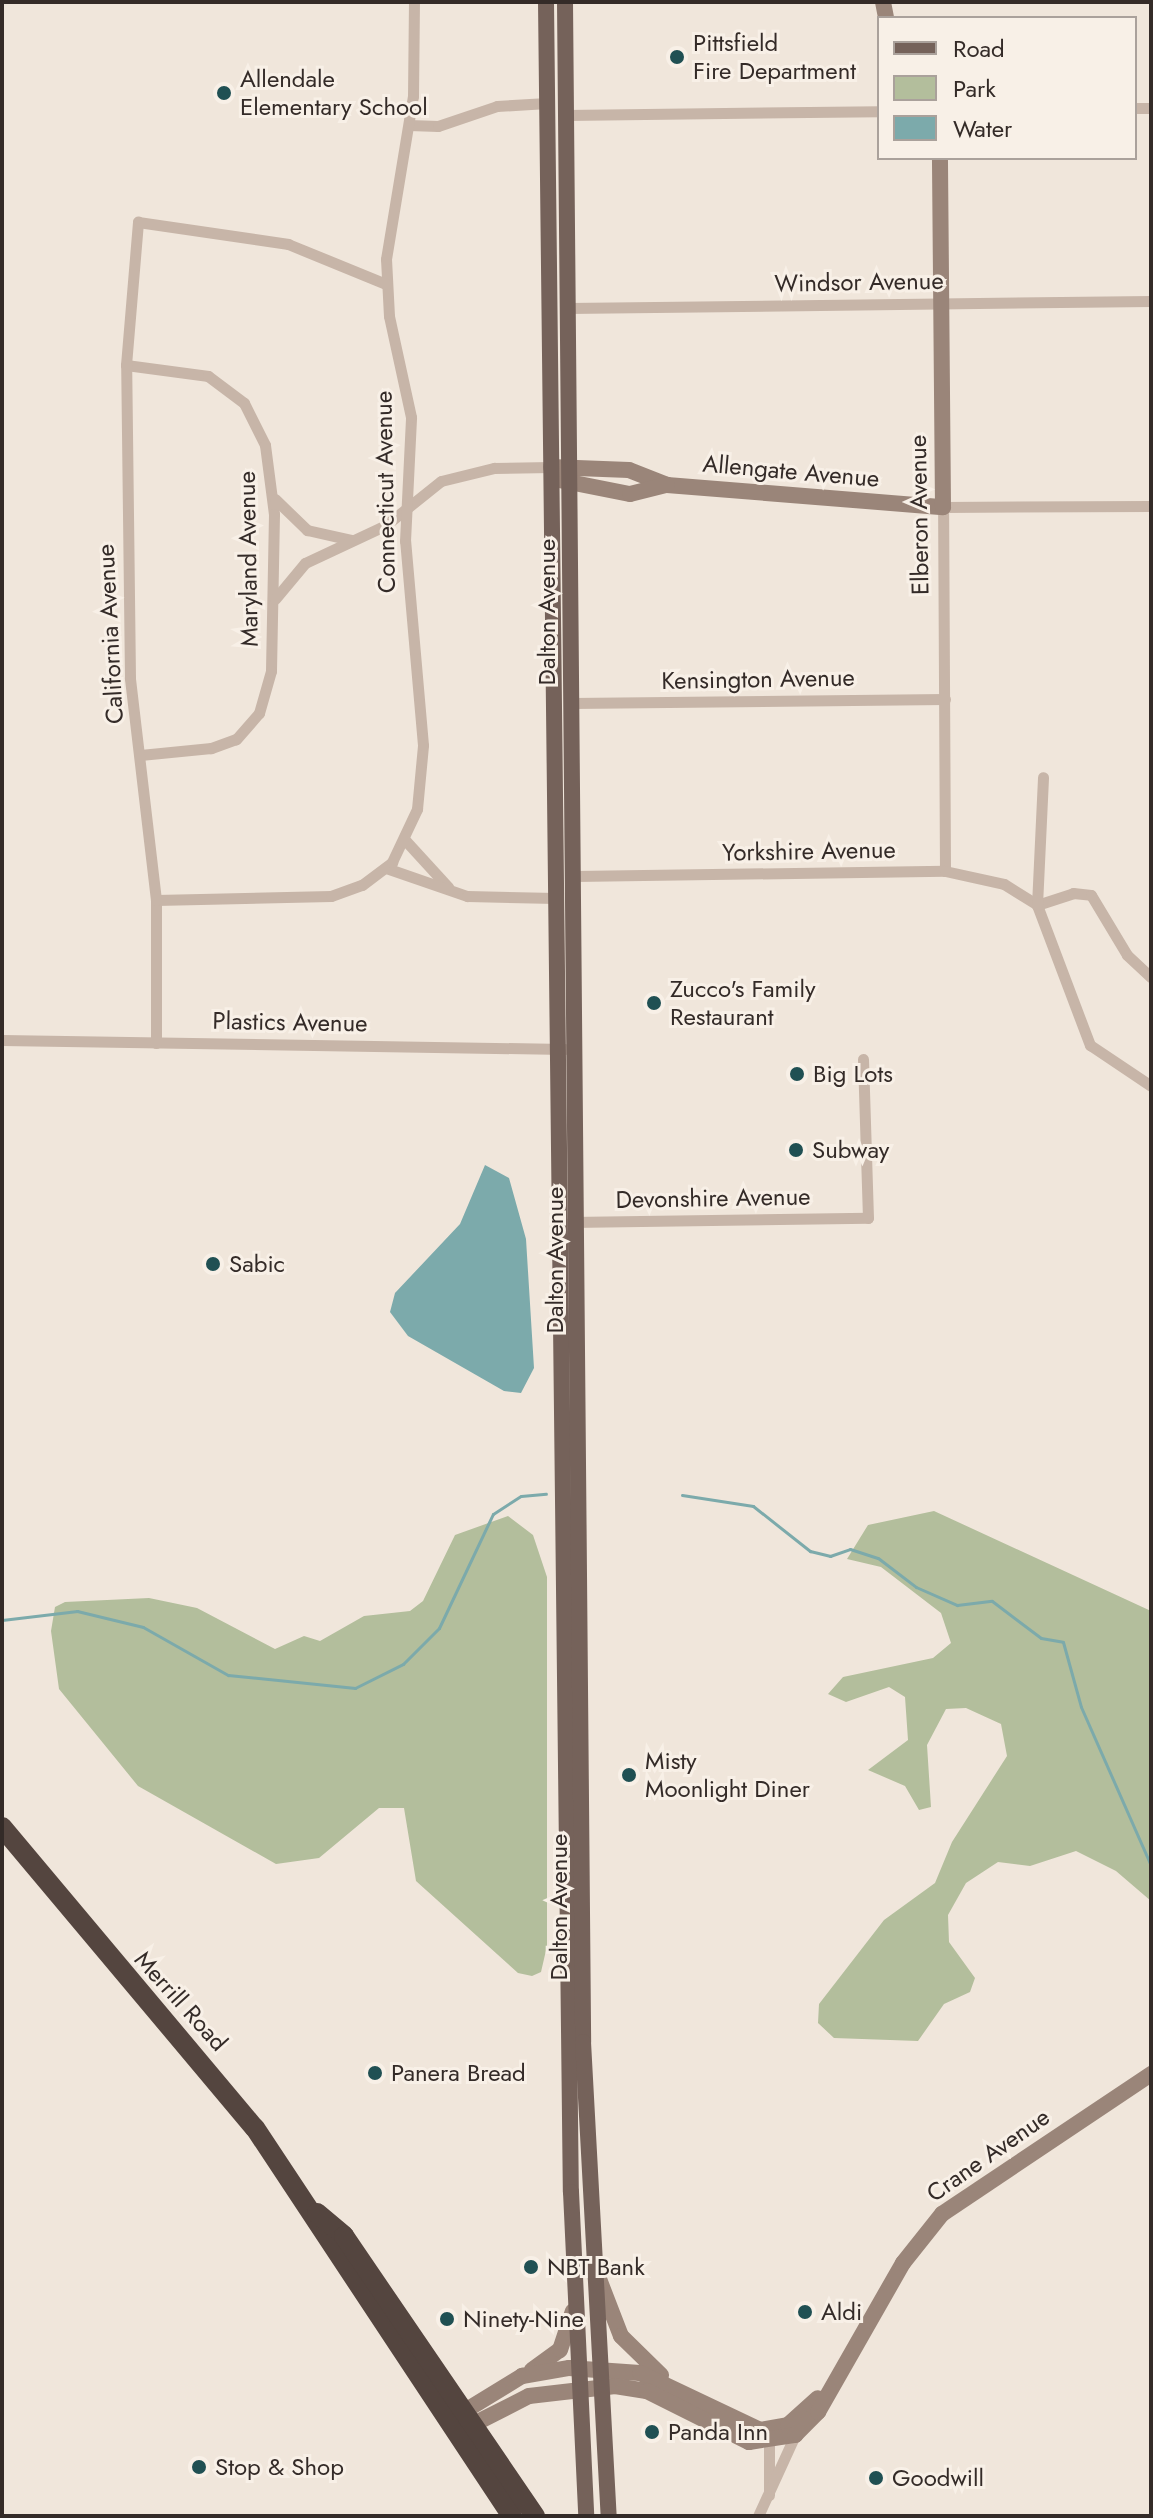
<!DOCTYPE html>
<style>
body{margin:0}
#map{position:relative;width:1153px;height:2518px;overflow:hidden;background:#f0e6db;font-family:Jost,sans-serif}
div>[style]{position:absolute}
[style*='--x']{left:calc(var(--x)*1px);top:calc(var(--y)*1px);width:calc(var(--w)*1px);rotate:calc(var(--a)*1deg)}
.green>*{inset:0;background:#b3be9c}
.water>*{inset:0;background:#7caaab}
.stream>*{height:3px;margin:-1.5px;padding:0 1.5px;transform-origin:1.5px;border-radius:1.5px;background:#7caaab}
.street>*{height:11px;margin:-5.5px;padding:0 5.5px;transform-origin:5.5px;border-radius:5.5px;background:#c7b5a8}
.secondary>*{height:16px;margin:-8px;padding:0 8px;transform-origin:8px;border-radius:8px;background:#9a8579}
.primary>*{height:16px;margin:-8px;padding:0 8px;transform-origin:8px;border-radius:8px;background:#75625a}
.highway>*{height:20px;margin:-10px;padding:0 10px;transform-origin:10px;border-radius:10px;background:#54453f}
.dots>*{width:22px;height:22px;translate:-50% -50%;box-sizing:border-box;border:4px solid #f8f0e7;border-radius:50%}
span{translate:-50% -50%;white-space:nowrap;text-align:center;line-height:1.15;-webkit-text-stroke:6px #f8f0e7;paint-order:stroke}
.poi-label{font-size:24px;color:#342b28}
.left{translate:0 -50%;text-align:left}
.street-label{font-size:24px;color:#342b28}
.frame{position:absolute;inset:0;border:4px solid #342b28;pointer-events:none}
.legend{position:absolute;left:877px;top:16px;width:260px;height:144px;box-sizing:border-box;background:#f8f0e7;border:2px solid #aaa19b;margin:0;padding:10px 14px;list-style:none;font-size:24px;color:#342b28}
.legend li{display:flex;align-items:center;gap:16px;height:40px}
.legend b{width:40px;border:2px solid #aaa19b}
</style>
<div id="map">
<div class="green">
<div style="clip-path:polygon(934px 1511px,1151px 1611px,1151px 1901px,1116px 1871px,1076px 1851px,1030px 1866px,998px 1862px,966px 1883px,948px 1915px,949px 1942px,975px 1978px,970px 1992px,944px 2004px,918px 2041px,834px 2038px,818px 2023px,819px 2004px,884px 1920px,935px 1883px,952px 1842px,1007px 1756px,1001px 1724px,966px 1708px,946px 1709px,927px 1745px,931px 1807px,919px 1810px,905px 1786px,868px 1770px,908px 1740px,905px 1697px,889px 1687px,846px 1702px,828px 1694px,843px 1677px,933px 1658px,951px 1643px,941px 1613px,881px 1567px,847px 1559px,868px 1525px)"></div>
<div style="clip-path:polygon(508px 1516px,533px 1535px,547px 1577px,547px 1946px,541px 1972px,532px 1976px,518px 1973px,416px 1881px,404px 1808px,379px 1808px,319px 1858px,276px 1864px,138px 1786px,59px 1689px,51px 1631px,55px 1607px,65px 1602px,149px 1598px,197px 1608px,275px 1649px,304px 1636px,320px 1641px,364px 1616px,410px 1611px,423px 1601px,455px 1535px)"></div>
</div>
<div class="water">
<div style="clip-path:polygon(485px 1165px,509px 1178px,526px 1239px,534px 1368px,521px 1393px,504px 1391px,408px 1336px,390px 1312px,395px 1293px,460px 1224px)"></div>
</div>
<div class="stream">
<div style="--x:682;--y:1495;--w:72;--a:8.8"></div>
<div style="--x:753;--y:1506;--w:73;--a:38.3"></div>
<div style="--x:810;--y:1551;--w:21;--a:14"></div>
<div style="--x:830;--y:1556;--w:21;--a:-19"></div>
<div style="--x:850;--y:1549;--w:29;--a:18"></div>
<div style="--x:878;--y:1558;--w:48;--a:37.3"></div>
<div style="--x:916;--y:1587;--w:45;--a:23.7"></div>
<div style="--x:957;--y:1605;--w:35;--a:-7"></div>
<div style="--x:992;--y:1601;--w:61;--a:37.1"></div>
<div style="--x:1041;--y:1638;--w:22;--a:10"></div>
<div style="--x:1063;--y:1642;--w:67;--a:74.5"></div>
<div style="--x:1081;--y:1707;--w:174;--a:66.2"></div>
<div style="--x:2;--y:1620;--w:76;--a:-6.8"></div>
<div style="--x:77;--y:1611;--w:68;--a:13.6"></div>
<div style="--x:143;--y:1627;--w:98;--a:29.5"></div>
<div style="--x:228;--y:1675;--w:128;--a:5.8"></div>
<div style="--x:355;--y:1688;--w:54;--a:-26.6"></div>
<div style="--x:403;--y:1664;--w:51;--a:-45"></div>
<div style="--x:439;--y:1628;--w:126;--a:-64.7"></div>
<div style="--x:493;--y:1514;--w:33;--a:-33"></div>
<div style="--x:521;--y:1496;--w:25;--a:-5"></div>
</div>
<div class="street">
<div style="--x:1135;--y:108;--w:16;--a:0"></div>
<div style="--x:566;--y:115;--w:313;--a:-0.7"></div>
<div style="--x:409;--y:125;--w:29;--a:2"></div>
<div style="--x:438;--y:126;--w:62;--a:-18.7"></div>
<div style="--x:497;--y:106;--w:50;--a:-3.4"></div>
<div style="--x:568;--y:308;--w:583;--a:-0.69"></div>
<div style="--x:126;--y:365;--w:83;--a:7.6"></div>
<div style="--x:208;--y:376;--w:45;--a:36.9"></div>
<div style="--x:244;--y:403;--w:47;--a:63.4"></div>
<div style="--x:265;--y:445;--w:70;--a:82.6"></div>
<div style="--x:274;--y:514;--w:157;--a:91.1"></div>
<div style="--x:271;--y:671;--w:44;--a:105.9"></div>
<div style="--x:259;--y:713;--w:35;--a:131"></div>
<div style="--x:236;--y:739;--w:27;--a:160"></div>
<div style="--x:211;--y:748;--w:71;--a:174.4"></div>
<div style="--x:275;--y:499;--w:45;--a:44.1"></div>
<div style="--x:307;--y:530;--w:45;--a:12.8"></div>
<div style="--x:275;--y:599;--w:47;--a:-50.2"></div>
<div style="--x:305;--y:563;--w:89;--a:-25.1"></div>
<div style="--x:386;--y:525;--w:70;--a:-38.7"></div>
<div style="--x:441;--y:481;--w:55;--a:-13.8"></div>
<div style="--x:494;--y:468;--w:57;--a:-1"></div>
<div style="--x:572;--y:703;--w:373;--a:-0.6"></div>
<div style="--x:405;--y:840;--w:64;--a:47.5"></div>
<div style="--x:386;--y:868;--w:86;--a:19.1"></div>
<div style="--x:467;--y:896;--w:88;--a:1.3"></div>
<div style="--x:945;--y:871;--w:364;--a:-90.3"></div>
<div style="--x:943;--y:507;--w:208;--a:-0.3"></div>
<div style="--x:575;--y:876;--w:370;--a:-0.8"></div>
<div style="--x:945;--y:871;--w:60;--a:12.4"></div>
<div style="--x:1004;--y:884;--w:39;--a:32"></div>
<div style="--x:1037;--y:905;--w:150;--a:69.3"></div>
<div style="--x:1090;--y:1045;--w:73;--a:33.9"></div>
<div style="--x:156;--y:900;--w:175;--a:-1.3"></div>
<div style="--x:331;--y:896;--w:33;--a:-20"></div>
<div style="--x:362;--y:885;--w:38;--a:-37"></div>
<div style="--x:392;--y:862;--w:59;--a:-64.7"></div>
<div style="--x:417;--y:809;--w:64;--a:-84.6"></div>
<div style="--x:423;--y:745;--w:205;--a:-95"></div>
<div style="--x:405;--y:541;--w:124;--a:-87.2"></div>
<div style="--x:411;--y:417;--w:103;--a:-102.3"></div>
<div style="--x:389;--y:316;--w:57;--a:-93"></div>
<div style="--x:386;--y:259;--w:165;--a:-80.6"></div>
<div style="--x:413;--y:96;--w:94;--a:-89.4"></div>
<div style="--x:1037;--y:905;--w:38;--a:-18"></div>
<div style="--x:1073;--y:893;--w:18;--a:6"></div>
<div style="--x:1091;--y:895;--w:70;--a:59"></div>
<div style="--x:1127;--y:955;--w:33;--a:43"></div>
<div style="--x:1037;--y:905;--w:128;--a:-87.3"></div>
<div style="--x:2;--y:1040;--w:563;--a:0.92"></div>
<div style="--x:156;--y:1043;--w:143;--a:-90"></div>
<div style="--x:156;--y:900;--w:224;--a:-96.7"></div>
<div style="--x:130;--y:678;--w:313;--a:-90.7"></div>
<div style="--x:126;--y:365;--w:144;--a:-85.2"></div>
<div style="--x:138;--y:222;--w:152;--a:8.3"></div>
<div style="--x:288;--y:244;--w:106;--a:22.2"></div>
<div style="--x:571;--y:1222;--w:297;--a:-0.8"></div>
<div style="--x:868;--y:1218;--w:159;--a:-91.8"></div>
<div style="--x:769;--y:2495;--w:63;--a:-90"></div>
<div style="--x:758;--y:2516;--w:89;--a:-65.4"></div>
</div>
<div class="secondary">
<div style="--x:883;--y:2;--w:16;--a:79"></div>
<div style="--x:551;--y:467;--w:78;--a:2.2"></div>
<div style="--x:629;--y:470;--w:41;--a:21.5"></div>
<div style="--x:667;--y:485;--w:277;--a:4.6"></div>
<div style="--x:943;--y:507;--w:349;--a:-90.5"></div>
<div style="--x:559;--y:480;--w:72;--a:11.2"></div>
<div style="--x:630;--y:494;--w:38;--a:-14"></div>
<div style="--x:599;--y:2279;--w:61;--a:68.9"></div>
<div style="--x:621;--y:2336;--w:56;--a:44.3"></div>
<div style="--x:532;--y:2370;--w:34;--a:-36"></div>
<div style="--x:560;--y:2350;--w:41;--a:-71.6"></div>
<div style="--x:455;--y:2417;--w:79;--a:-31.5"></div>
<div style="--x:522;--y:2376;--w:48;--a:-9.7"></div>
<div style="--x:569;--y:2368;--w:71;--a:4"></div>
<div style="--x:640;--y:2373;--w:133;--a:25.4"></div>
<div style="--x:760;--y:2430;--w:28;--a:-10"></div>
<div style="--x:788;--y:2425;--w:40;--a:-42"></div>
<div style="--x:464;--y:2429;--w:73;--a:-26.9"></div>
<div style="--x:529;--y:2396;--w:87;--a:-6.6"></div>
<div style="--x:615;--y:2386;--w:32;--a:9"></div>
<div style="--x:647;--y:2391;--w:114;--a:26.6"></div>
<div style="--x:749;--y:2442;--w:47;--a:-8.7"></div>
<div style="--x:795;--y:2435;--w:33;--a:-45"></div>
<div style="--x:818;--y:2412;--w:172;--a:-60.3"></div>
<div style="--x:903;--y:2263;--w:63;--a:-51.5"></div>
<div style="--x:942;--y:2214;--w:252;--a:-33.8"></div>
</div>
<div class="primary">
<div style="--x:546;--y:2;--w:2190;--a:89.35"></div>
<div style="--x:571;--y:2192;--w:324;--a:87.3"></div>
<div style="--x:565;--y:2;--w:2040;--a:89.49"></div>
<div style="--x:583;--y:2042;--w:475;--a:86.9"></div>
</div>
<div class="highway">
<div style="--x:2;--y:1827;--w:393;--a:50"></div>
<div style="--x:255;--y:2128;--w:465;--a:56.5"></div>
<div style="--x:317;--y:2213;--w:35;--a:40"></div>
<div style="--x:344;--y:2236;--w:339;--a:55.7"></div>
</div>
<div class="dots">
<div style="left:677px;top:57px;background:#205053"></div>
<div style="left:224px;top:93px;background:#205053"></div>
<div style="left:654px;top:1003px;background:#205053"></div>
<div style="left:797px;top:1074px;background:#205053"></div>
<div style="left:796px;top:1150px;background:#205053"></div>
<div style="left:213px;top:1264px;background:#205053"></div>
<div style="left:629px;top:1775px;background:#205053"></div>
<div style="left:375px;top:2073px;background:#205053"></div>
<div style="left:531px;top:2267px;background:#205053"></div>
<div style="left:805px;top:2312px;background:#205053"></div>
<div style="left:447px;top:2319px;background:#205053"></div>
<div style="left:652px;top:2432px;background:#205053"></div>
<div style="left:199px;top:2467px;background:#205053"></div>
<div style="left:876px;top:2478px;background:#205053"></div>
</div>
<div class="poi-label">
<span class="left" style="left:693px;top:57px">Pittsfield<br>Fire Department</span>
<span class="left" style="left:240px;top:93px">Allendale<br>Elementary School</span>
<span class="left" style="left:670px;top:1003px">Zucco's Family<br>Restaurant</span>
<span class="left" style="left:813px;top:1074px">Big Lots</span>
<span class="left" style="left:812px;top:1150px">Subway</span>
<span class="left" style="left:229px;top:1264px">Sabic</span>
<span class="left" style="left:645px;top:1775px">Misty<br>Moonlight Diner</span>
<span class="left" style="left:391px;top:2073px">Panera Bread</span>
<span class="left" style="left:547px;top:2267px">NBT Bank</span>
<span class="left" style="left:821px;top:2312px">Aldi</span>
<span class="left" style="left:463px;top:2319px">Ninety-Nine</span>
<span class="left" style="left:668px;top:2432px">Panda Inn</span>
<span class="left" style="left:215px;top:2467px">Stop &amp; Shop</span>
<span class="left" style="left:892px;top:2478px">Goodwill</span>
</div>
<div class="street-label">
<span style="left:859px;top:282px;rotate:-1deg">Windsor Avenue</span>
<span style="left:791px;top:471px;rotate:5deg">Allengate Avenue</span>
<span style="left:385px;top:492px;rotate:-91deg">Connecticut Avenue</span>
<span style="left:919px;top:515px;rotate:-91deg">Elberon Avenue</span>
<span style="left:248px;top:559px;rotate:-91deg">Maryland Avenue</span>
<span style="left:547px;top:612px;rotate:-90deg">Dalton Avenue</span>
<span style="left:110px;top:634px;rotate:-93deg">California Avenue</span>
<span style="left:758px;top:679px;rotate:-1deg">Kensington Avenue</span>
<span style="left:809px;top:851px;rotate:-1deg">Yorkshire Avenue</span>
<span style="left:290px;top:1022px;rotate:1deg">Plastics Avenue</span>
<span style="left:713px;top:1198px;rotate:-1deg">Devonshire Avenue</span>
<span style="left:555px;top:1260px;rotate:-90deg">Dalton Avenue</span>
<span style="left:559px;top:1907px;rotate:-90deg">Dalton Avenue</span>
<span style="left:181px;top:2001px;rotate:48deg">Merrill Road</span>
<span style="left:988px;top:2155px;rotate:-35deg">Crane Avenue</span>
</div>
<div class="frame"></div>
<ul class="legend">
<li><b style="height:10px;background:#75625a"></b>Road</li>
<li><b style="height:22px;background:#b3be9c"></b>Park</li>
<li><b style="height:22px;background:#7caaab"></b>Water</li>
</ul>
</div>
